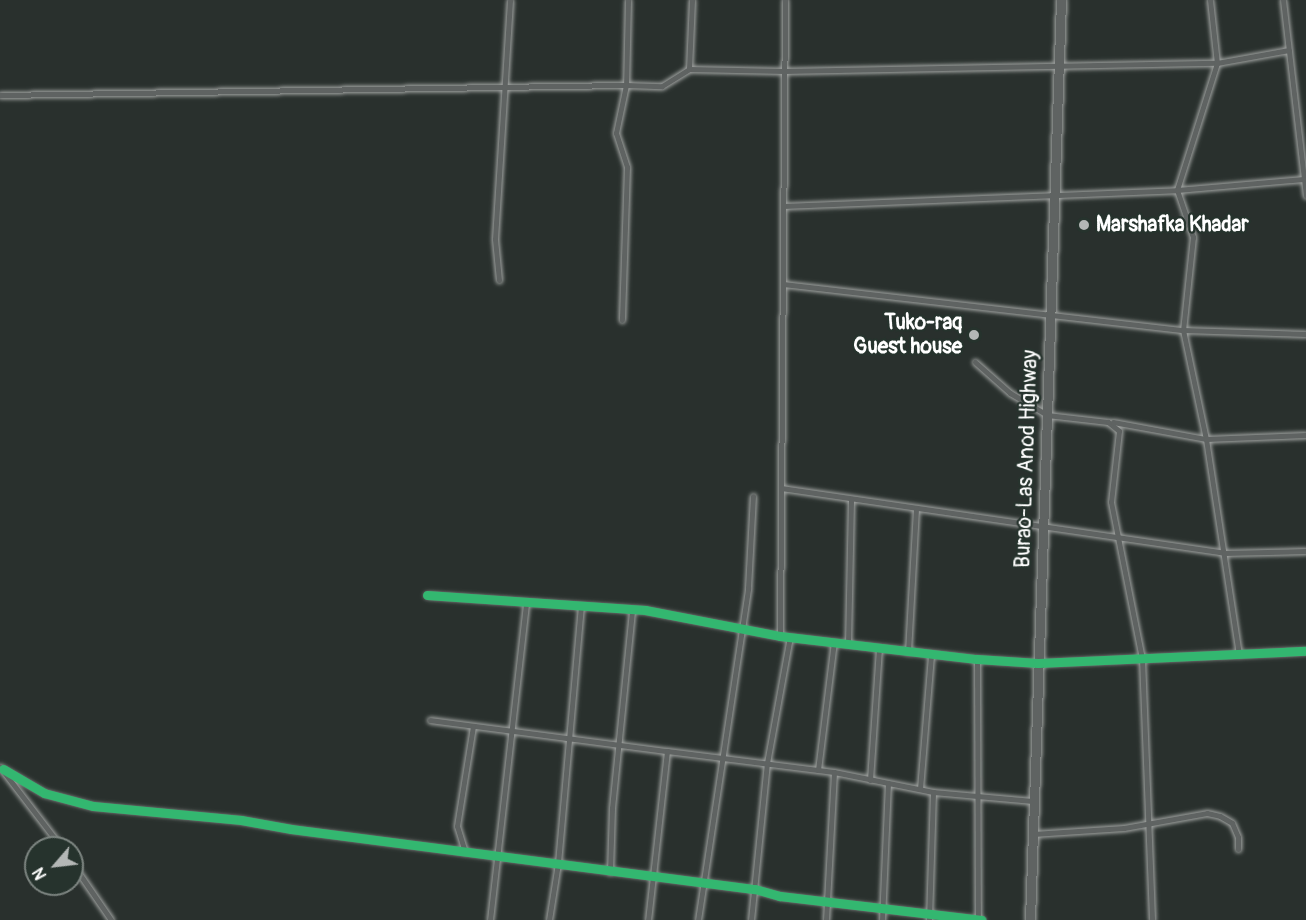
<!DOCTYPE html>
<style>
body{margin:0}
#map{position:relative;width:1306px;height:920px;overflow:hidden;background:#29302d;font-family:Pangolin,sans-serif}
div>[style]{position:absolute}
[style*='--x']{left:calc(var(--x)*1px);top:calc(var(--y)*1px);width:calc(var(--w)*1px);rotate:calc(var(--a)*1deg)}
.roads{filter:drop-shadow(0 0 2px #9fa2a0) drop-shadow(0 0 2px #9fa2a0)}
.street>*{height:5px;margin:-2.5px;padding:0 2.5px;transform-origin:2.5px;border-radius:2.5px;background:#5f6362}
.highway>*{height:9px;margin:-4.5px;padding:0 4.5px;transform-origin:4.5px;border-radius:4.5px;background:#5f6362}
.cycleway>*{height:9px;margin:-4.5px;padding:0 4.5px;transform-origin:4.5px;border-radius:4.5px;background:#33b770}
.dots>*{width:16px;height:16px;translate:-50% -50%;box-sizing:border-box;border:3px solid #26332d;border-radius:50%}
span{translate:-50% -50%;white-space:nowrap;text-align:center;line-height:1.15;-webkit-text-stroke:4.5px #26332d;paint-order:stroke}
.poi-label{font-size:21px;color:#fff;font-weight:700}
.left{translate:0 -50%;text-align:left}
.right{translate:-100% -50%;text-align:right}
.street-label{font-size:21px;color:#fff}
.north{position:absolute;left:24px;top:836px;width:60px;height:60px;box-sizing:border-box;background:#26332d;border:2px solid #7d8581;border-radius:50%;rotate:242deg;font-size:16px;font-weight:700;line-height:24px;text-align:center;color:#fff}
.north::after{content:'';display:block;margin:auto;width:21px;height:27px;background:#b4b7b6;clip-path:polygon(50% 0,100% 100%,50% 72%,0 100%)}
</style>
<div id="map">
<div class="roads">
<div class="street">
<div style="--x:628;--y:0;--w:85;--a:91.3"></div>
<div style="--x:626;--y:85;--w:36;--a:2"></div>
<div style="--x:662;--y:86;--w:32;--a:-32"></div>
<div style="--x:689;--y:69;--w:95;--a:1.2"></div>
<div style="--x:784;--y:71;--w:433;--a:-1.1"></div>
<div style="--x:1217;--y:63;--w:73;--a:-10.2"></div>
<div style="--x:1210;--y:0;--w:63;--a:83.7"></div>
<div style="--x:1217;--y:63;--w:133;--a:107.5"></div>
<div style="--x:1177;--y:190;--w:50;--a:71.2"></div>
<div style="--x:1193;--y:237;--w:94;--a:96.1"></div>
<div style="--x:1183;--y:330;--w:111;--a:78.1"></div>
<div style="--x:1206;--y:439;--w:218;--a:81.3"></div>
<div style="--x:1283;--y:0;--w:197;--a:83.3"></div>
<div style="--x:689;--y:69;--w:69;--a:-87.5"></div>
<div style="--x:0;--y:95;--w:626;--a:-0.92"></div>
<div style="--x:626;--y:85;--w:49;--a:101.8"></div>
<div style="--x:616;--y:133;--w:36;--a:72"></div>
<div style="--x:627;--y:167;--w:153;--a:91.9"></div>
<div style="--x:783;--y:206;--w:394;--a:-2.3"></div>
<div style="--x:1177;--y:190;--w:127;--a:-5"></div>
<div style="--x:499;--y:280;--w:41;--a:-95.6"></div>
<div style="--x:495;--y:239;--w:239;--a:-86.4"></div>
<div style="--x:783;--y:284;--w:403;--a:6.6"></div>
<div style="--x:1183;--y:330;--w:123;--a:1.9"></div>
<div style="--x:975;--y:362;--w:47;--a:41.5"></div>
<div style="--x:1010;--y:393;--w:43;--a:30.7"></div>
<div style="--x:1047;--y:415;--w:61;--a:6.5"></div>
<div style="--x:1108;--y:422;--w:14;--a:39"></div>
<div style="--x:1119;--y:431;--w:71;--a:96.4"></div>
<div style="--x:1111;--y:502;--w:159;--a:78.8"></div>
<div style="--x:1142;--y:658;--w:262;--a:87.8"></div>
<div style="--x:1113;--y:422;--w:95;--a:10.4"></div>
<div style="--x:1206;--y:439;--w:100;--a:-2.3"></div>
<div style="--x:781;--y:488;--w:448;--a:8.3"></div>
<div style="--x:1224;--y:553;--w:82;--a:-1.4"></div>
<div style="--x:427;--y:595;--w:219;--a:3.9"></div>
<div style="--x:645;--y:610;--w:137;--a:10.9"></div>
<div style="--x:780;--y:636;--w:198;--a:6.7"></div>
<div style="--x:977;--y:659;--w:61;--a:3.8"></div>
<div style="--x:1038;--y:663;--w:268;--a:-2.6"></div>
<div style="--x:780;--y:636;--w:636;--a:-89.55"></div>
<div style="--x:848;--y:644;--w:145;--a:-88.8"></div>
<div style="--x:908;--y:652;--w:144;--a:-86.8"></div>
<div style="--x:977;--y:659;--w:261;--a:89.8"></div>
<div style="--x:430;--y:720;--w:239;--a:7.5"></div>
<div style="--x:667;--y:751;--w:170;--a:96.4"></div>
<div style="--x:667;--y:751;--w:168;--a:7.2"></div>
<div style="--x:834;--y:772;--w:101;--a:11.4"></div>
<div style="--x:933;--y:792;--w:100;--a:5.1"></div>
<div style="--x:0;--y:767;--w:102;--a:52.6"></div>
<div style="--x:3;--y:769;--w:48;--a:30.3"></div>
<div style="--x:44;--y:793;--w:51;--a:14.9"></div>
<div style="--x:93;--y:806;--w:149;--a:5.4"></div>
<div style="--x:241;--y:820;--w:51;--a:10.2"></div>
<div style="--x:291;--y:829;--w:468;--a:7.4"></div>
<div style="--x:755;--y:889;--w:26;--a:16"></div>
<div style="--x:780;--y:896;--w:203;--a:6.8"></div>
<div style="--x:818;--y:770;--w:129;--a:-82.9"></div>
<div style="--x:870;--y:780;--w:132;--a:-86.1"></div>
<div style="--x:920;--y:789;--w:133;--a:-85.3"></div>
<div style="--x:1033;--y:834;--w:91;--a:-3.8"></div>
<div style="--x:1124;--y:828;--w:84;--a:-10.2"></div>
<div style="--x:1207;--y:813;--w:13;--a:13"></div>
<div style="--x:1220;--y:816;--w:14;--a:30"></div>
<div style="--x:1232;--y:823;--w:15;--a:67"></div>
<div style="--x:1238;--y:837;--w:12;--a:90"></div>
<div style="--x:465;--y:852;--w:27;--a:-107"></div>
<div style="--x:457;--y:826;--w:101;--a:-80.9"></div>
<div style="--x:72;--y:863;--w:69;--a:55.6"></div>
<div style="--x:610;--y:872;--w:64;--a:-88.2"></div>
<div style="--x:612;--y:808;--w:199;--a:-84.2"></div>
<div style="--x:490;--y:920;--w:319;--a:-83.5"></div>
<div style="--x:549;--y:920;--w:58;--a:-81"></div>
<div style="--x:558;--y:863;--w:257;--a:-84.9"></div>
<div style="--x:698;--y:920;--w:336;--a:-81.4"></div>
<div style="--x:748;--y:588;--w:92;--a:-86.9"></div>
<div style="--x:751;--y:920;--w:158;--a:-84.2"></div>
<div style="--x:767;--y:763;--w:128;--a:-79.7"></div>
<div style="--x:826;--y:920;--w:148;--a:-86.9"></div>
<div style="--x:882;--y:920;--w:137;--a:-87.5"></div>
<div style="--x:929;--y:920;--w:128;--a:-88.2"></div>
</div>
<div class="highway">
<div style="--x:1030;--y:920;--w:921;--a:-88.07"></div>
</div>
</div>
<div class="cycleway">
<div style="--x:427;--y:595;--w:219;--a:3.9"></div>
<div style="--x:645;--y:610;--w:137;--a:10.9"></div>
<div style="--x:780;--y:636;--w:198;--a:6.7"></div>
<div style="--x:977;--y:659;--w:61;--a:3.8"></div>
<div style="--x:1038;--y:663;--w:268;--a:-2.6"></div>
<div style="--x:3;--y:769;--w:48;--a:30.3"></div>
<div style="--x:44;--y:793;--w:51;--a:14.9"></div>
<div style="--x:93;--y:806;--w:149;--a:5.4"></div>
<div style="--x:241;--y:820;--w:51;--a:10.2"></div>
<div style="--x:291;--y:829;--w:468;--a:7.4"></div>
<div style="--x:755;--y:889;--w:26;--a:16"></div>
<div style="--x:780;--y:896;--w:203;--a:6.8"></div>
</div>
<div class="dots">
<div style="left:1084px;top:225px;background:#b4b7b6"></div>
<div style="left:974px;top:335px;background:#b4b7b6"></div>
</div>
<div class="poi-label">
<span class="left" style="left:1096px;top:225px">Marshafka Khadar</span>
<span class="right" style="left:962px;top:335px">Tuko-raq<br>Guest house</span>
</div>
<div class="street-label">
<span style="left:1027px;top:459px;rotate:-88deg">Burao-Las Anod Highway</span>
</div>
<div class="north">N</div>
</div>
